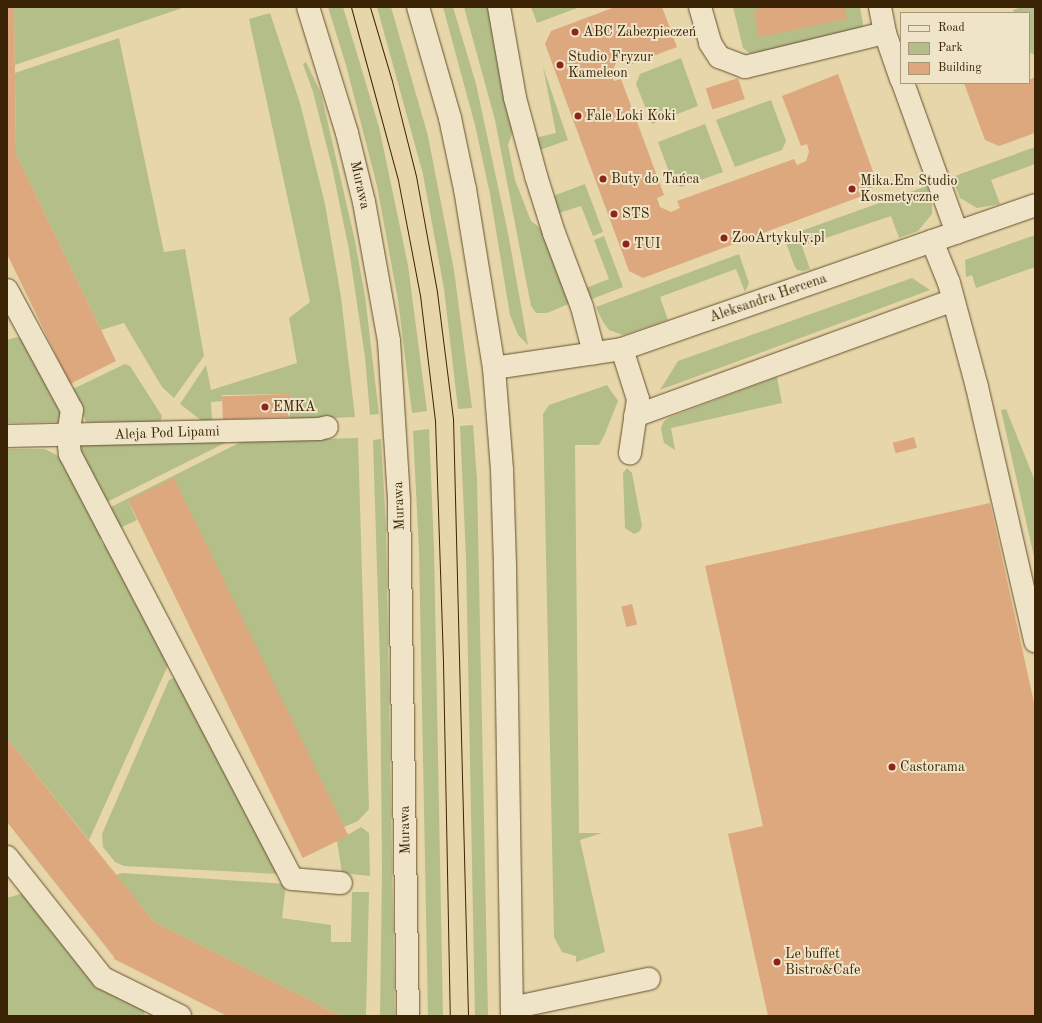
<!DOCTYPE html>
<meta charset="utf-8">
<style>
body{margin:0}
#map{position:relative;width:1042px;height:1023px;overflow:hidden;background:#e7d6a9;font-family:"Old Standard TT",serif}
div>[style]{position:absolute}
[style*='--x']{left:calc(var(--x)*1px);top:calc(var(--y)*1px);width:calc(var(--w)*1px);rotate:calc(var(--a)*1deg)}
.green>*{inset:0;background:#b4be89}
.building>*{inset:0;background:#dda87e;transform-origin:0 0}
.roads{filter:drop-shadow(0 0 1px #65502e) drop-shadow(0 0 1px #65502e)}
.minor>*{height:22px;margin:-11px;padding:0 11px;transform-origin:11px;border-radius:11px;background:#efe4c7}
.tram>*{height:1px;margin:-0.5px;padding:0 0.5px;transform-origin:0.5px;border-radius:0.5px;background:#3a2405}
.dots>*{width:11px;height:11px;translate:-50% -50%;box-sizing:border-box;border:2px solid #efe4c7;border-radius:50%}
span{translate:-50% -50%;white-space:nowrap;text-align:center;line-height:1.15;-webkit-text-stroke:4px #efe4c7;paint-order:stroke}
.poi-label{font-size:14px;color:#3a2405}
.left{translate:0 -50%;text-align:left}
.street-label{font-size:14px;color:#3a2405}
.frame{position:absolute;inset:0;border:8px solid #3a2405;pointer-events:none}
.legend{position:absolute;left:900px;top:12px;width:130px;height:72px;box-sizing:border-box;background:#efe4c7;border:1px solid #a79779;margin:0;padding:5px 7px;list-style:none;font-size:12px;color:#3a2405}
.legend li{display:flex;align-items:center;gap:8px;height:20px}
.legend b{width:20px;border:1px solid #a79779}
</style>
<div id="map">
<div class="green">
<div style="clip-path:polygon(14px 7px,185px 7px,15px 65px)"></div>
<div style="clip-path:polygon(328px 7px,343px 7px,379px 127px,408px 265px,427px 411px,412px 413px,398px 300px,377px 186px,346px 65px)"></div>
<div style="clip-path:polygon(377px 7px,391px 7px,428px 136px,454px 270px,472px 408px,458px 409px,444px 289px,423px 174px)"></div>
<div style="clip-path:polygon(443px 7px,453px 7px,476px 84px,508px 233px,528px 345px,518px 335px,510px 315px,490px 194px,475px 125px)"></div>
<div style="clip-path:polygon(464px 7px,490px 7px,514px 128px,508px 145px,515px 180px,531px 221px,544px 231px,571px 303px,547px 313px,536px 313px,531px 306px,495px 120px)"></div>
<div style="clip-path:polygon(531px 7px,580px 7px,537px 23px)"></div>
<div style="clip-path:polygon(733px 7px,860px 7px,864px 30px,752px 55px,743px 48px)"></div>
<div style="clip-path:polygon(1022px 7px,1035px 7px,1035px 55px,1029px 52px,1029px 13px,1014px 13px,1013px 10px)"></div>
<div style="clip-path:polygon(270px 13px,300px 103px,325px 204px,341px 297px,355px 417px,290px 420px,289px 394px,222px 395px,222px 401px,211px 402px,212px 421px,202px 421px,180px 404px,206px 365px,211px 390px,297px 363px,289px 318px,310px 302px,249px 19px)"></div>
<div style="clip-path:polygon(119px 38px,164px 252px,185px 249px,204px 356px,174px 398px,162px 387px,124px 323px,101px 330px,16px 154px,15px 73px)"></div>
<div style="clip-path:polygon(681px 58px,698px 106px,652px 124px,636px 84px,640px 74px)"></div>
<div style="clip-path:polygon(306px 62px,321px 93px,355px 241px,365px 296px,379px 414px,370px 415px,365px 357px,349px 250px,332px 167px,313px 92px,303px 64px)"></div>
<div style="clip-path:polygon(543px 67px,568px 140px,540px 150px,535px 138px,556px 133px)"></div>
<div style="clip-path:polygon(771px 100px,786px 141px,782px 150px,735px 167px,716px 120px)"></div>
<div style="clip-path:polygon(705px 124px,723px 172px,681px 187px,673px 183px,658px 142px)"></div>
<div style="clip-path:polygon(1035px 147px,1035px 164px,991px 180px,1000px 204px,977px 208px,960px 198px,952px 177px)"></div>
<div style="clip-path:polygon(585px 184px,603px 232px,593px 236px,581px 206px,559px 213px,553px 196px)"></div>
<div style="clip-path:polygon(927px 186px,932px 199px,932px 214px,918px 231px,899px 238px,891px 216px,802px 246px,810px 269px,803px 271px,797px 270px,794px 265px,784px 237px)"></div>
<div style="clip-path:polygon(1035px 235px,1035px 267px,976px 288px,972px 275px,966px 277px,965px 260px)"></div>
<div style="clip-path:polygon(604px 236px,623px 287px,592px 299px,586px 288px,609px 279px,594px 240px)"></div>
<div style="clip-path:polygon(739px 254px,749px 283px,745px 292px,736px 269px,660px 297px,668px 320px,623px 335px,609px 330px,603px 322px,596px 307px)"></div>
<div style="clip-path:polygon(912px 278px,930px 290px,660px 390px,678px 361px)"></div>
<div style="clip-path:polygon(17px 337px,25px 340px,42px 365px,65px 422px,7px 423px,7px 340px)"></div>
<div style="clip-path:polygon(125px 364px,130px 366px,162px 416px,160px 422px,86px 422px,73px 389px)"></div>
<div style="clip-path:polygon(777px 377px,782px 403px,671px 428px,675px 450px,664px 443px,661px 428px,664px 421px,670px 417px)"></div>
<div style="clip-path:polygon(607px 385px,618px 401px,604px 436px,599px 445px,575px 445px,579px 833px,602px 833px,580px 840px,605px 952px,576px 962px,576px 956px,562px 952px,554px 937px,543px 414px,549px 405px)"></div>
<div style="clip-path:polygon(1006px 409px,1035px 481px,1035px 561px,1001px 410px)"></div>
<div style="clip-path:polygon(473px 425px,477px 479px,488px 1016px,475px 1016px,466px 557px,460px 426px)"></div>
<div style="clip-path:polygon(429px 429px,434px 548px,443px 1016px,428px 1016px,419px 551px,413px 431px)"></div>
<div style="clip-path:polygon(358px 438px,369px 809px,358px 821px,344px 827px,128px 501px,137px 520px,118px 529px,107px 509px,243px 441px)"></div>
<div style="clip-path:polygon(381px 439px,386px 526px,395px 1016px,380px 1016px,382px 868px,380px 664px,373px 440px)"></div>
<div style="clip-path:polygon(227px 442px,105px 503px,77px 451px,79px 444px)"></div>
<div style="clip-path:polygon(7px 449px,45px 449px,62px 458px,104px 537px,100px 539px,103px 545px,107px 543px,169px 663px,89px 840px,7px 738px)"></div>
<div style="clip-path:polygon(627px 468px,632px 473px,642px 526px,640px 531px,634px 534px,625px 528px,623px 473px)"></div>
<div style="clip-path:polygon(177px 677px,280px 874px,124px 866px,115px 862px,103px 847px,102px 834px,169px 680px)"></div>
<div style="clip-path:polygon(361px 827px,369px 833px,370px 876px,342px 873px,337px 841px)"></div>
<div style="clip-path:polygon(122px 873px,286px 884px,282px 918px,331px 925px,331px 942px,351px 942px,352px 892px,369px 892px,366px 1016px,341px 1016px,154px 922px,116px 875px)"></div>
<div style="clip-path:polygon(27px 892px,143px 1006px,145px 1016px,7px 1016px,7px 898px)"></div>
</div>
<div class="building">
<div style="clip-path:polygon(7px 7px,14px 7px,16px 154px,116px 361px,70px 384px,7px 254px)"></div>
<div style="clip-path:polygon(615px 7px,662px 7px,677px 47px,627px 66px,625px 60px,616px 63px,611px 73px,614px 81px,621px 79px,643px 138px,664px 195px,657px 198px,660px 207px,671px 212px,680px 208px,677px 201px,794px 159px,797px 165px,806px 161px,809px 152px,807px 144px,801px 146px,782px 96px,838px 74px,876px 180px,870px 193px,643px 278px,629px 271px,545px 44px,551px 31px)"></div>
<div style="clip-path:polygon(758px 7px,845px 7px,847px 19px,759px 37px,754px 12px,758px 11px)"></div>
<div style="clip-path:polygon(1035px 77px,1035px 133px,999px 146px,985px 140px,964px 83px,1029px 83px,1029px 80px)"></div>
<div style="left:738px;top:78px;width:22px;height:34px;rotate:72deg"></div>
<div style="left:289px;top:394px;width:23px;height:67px;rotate:88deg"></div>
<div style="left:914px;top:437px;width:11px;height:22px;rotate:75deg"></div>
<div style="left:174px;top:478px;width:398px;height:51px;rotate:64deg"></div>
<div style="clip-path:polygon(990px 503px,1035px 707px,1035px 1016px,768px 1016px,728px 834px,763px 826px,705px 566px)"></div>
<div style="left:632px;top:604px;width:21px;height:11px;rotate:76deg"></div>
<div style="clip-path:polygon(7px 738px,154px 922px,341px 1016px,227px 1016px,114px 959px,114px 957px,7px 822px)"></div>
</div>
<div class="roads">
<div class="minor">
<div style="--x:308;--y:7;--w:132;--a:72.8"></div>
<div style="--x:347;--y:133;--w:71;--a:76.2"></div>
<div style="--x:364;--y:202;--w:141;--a:79.8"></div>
<div style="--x:389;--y:341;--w:161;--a:86.4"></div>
<div style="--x:399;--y:502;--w:514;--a:89"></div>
<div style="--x:418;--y:7;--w:116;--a:73.9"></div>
<div style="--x:450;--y:118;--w:73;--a:78.1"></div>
<div style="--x:465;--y:189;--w:181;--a:80.8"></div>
<div style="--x:494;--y:368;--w:102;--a:85.5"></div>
<div style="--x:502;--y:470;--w:98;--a:88.2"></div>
<div style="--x:505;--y:568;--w:448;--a:89.1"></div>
<div style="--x:499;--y:7;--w:92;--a:80"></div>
<div style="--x:515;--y:98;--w:81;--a:74.9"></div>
<div style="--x:536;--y:176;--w:60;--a:72.5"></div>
<div style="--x:554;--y:233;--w:79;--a:69.3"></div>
<div style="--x:582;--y:307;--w:48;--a:75.4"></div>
<div style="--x:700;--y:7;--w:37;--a:74"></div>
<div style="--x:710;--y:43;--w:17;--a:57"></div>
<div style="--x:719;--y:57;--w:28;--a:21"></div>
<div style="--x:745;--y:67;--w:144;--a:-13.7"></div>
<div style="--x:880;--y:7;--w:26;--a:79"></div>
<div style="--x:885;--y:33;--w:49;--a:70.8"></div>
<div style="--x:903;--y:83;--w:159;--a:70.2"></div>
<div style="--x:932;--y:241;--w:45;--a:68"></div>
<div style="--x:949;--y:283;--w:108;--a:74.9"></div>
<div style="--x:977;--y:387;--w:261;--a:77.1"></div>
<div style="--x:7;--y:290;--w:136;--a:61.6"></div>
<div style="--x:72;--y:410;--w:26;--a:99"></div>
<div style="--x:68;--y:436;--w:18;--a:84"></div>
<div style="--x:70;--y:454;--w:479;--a:62.4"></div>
<div style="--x:292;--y:879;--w:49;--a:4.7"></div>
<div style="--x:622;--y:349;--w:52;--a:72.3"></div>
<div style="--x:638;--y:399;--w:55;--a:98.4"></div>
<div style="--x:494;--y:368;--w:129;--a:-8.4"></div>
<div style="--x:622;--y:349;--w:437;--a:-19.2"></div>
<div style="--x:635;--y:416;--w:338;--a:-20"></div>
<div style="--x:7;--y:436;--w:312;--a:-1.3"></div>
<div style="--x:319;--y:429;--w:8;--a:-14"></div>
<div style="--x:7;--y:857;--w:154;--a:51.6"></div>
<div style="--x:103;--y:978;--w:86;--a:26.3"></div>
<div style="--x:512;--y:1008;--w:140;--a:-12"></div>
</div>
</div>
<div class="tram">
<div style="--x:351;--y:7;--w:179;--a:74.8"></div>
<div style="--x:398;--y:180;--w:117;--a:79.2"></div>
<div style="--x:420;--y:295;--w:126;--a:83.2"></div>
<div style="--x:435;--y:420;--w:242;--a:88.1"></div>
<div style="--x:443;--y:662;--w:354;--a:88.9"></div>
<div style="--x:370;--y:7;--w:77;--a:73.4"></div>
<div style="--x:392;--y:81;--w:98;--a:75.8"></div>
<div style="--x:416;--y:176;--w:118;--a:79.7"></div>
<div style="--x:437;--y:292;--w:127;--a:82.8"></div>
<div style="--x:453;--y:418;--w:598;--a:88.56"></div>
</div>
<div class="dots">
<div style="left:575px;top:32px;background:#8f2418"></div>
<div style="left:560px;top:65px;background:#8f2418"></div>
<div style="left:578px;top:116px;background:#8f2418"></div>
<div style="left:603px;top:179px;background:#8f2418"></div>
<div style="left:852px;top:189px;background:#8f2418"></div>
<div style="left:614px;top:214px;background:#8f2418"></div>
<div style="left:724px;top:238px;background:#8f2418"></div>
<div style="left:626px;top:244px;background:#8f2418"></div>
<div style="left:265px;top:407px;background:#8f2418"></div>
<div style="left:892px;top:767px;background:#8f2418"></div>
<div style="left:777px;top:962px;background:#8f2418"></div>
</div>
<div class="poi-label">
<span class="left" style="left:583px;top:32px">ABC Zabezpieczeń</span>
<span class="left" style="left:568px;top:65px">Studio Fryzur<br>Kameleon</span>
<span class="left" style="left:586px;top:116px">Fale Loki Koki</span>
<span class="left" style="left:611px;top:179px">Buty do Tańca</span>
<span class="left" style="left:860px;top:189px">Mika.Em Studio<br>Kosmetyczne</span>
<span class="left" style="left:622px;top:214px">STS</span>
<span class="left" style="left:732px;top:238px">ZooArtykuly.pl</span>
<span class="left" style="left:634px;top:244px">TUI</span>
<span class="left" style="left:273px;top:407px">EMKA</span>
<span class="left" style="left:900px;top:767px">Castorama</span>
<span class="left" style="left:785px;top:962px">Le buffet<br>Bistro&amp;Cafe</span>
</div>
<div class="street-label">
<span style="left:360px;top:185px;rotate:77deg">Murawa</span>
<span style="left:768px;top:298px;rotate:-19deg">Aleksandra Hercena</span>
<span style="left:167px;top:433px;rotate:-2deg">Aleja Pod Lipami</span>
<span style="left:399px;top:506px;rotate:-92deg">Murawa</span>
<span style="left:405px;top:830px;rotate:-91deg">Murawa</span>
</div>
<div class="frame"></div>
<ul class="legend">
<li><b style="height:5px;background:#efe4c7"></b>Road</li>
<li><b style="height:11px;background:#b4be89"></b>Park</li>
<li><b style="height:11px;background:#dda87e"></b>Building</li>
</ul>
</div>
